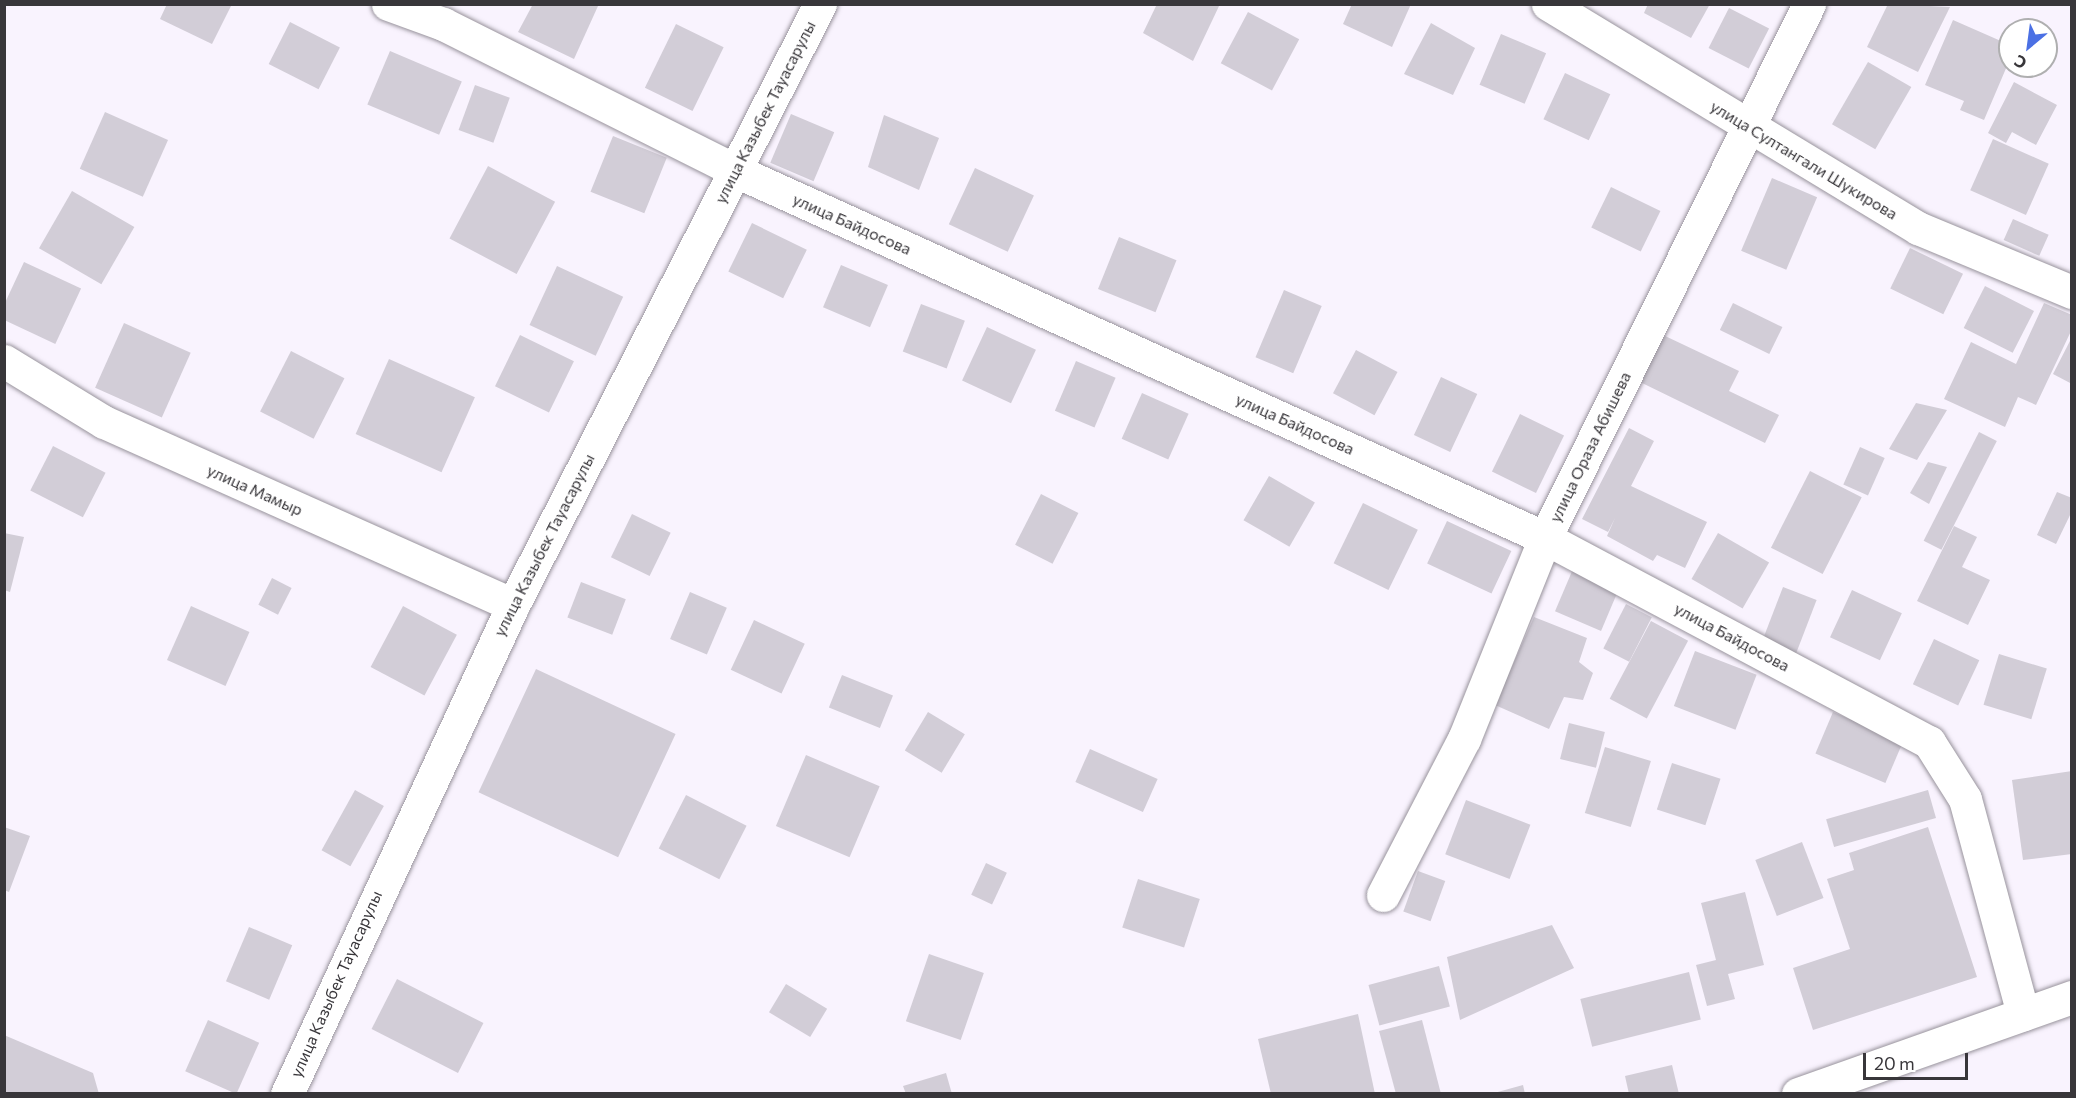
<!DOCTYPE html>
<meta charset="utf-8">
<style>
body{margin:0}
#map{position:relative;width:2076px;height:1098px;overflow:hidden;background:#f9f3fe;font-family:Commissioner,sans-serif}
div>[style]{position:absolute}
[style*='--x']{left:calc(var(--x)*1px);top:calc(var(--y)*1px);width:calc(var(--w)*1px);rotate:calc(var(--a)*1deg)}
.building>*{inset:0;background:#d2cdd7;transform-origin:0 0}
.roads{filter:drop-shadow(0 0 2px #98939c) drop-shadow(0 0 2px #98939c)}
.minor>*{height:33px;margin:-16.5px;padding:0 16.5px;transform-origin:16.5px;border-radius:16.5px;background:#fff}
.tertiary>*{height:33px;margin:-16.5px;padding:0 16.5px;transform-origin:16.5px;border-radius:16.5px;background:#fff}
span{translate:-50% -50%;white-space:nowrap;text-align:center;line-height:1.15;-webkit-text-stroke:4.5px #fff;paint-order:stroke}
.street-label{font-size:16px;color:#38363a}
.frame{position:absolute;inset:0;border:6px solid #38363a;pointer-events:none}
.north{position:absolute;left:1998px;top:18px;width:60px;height:60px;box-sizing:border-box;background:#fff;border:2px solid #afafb0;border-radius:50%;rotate:209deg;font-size:16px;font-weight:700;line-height:24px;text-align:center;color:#38363a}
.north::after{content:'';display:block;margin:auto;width:21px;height:27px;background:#4b70e4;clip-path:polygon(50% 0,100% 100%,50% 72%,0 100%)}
.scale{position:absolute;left:1863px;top:1053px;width:105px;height:27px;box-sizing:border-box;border:3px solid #38363a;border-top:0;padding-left:8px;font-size:18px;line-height:21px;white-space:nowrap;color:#38363a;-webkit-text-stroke:4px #fff;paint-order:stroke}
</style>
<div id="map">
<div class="building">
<div style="clip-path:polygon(167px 4px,232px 4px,212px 44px,160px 19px)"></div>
<div style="clip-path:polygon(533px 4px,598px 6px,574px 59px,518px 32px)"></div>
<div style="clip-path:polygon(1157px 4px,1220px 4px,1193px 61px,1143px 33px)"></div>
<div style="clip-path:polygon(1352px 4px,1411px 4px,1392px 47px,1343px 24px)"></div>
<div style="clip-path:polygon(1648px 4px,1710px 4px,1691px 38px,1644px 13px)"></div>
<div style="clip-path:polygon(1888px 4px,1950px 7px,1918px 72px,1867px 47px)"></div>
<div style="left:1729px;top:8px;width:45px;height:45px;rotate:27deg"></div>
<div style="left:1248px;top:12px;width:58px;height:58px;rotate:28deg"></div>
<div style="clip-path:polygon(1953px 20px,2010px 45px,2010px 59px,1984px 120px,1960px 110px,1964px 101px,1925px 85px)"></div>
<div style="left:290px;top:22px;width:56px;height:47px;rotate:27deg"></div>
<div style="clip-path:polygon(1431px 23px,1475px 48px,1453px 95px,1404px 74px)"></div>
<div style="left:676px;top:24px;width:53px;height:71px;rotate:26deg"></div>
<div style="left:1501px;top:34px;width:49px;height:55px;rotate:23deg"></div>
<div style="left:390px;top:51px;width:78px;height:58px;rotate:23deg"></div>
<div style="left:1868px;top:62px;width:50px;height:72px;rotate:30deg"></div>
<div style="left:1565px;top:73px;width:50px;height:51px;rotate:25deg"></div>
<div style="clip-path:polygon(2014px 82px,2057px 105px,2036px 145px,2012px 132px,2006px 143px,1988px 133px)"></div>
<div style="left:475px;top:85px;width:37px;height:48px;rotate:20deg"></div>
<div style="left:105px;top:112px;width:69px;height:62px;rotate:24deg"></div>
<div style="left:791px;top:114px;width:47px;height:53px;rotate:23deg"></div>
<div style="clip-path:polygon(884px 115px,939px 138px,919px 190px,868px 167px)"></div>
<div style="left:613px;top:136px;width:58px;height:60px;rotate:22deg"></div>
<div style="left:1993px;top:139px;width:61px;height:56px;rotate:24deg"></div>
<div style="left:488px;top:166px;width:76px;height:82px;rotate:28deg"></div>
<div style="left:975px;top:168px;width:65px;height:62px;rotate:25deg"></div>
<div style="left:1772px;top:178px;width:49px;height:79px;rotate:23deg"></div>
<div style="left:1611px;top:187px;width:55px;height:45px;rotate:26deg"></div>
<div style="left:72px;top:191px;width:72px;height:66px;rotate:30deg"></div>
<div style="left:2013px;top:219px;width:39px;height:23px;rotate:24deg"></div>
<div style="left:752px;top:223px;width:61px;height:54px;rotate:26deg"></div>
<div style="left:1119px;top:237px;width:62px;height:56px;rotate:22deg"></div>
<div style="left:1910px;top:248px;width:59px;height:45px;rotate:26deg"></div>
<div style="left:24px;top:262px;width:63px;height:61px;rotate:25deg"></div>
<div style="left:841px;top:265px;width:51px;height:46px;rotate:23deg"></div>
<div style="left:557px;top:266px;width:73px;height:65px;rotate:25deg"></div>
<div style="left:1985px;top:286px;width:55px;height:47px;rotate:27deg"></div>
<div style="left:1284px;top:290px;width:41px;height:73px;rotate:23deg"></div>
<div style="left:1733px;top:303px;width:55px;height:30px;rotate:26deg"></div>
<div style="clip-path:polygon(2044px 303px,2072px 315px,2072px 329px,2036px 405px,2018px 397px,2005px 427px,1944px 399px,1971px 342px,2016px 364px)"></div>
<div style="left:921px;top:304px;width:47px;height:51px;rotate:21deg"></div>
<div style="left:124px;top:323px;width:73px;height:71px;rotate:24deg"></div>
<div style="left:987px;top:327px;width:54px;height:59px;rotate:25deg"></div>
<div style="left:520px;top:335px;width:60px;height:57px;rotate:26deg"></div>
<div style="clip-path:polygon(1663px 335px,1739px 371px,1729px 391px,1779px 415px,1765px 443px,1640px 382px)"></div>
<div style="clip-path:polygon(2072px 337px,2072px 384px,2053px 374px)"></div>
<div style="left:1356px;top:350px;width:47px;height:49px;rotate:28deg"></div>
<div style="left:291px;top:351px;width:60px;height:68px;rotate:27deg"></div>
<div style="left:389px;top:359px;width:94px;height:82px;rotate:24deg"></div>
<div style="left:1076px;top:361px;width:43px;height:54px;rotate:23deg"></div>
<div style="left:1441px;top:377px;width:40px;height:64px;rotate:25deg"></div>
<div style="left:1142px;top:393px;width:51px;height:50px;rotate:24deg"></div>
<div style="clip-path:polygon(1916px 403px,1947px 410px,1917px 460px,1889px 449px)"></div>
<div style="left:1520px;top:414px;width:49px;height:64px;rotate:26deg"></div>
<div style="clip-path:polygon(1629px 428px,1654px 441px,1631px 486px,1707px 522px,1685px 568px,1657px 555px,1653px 561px,1607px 536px,1615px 518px,1608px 532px,1582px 519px)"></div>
<div style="left:1979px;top:432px;width:20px;height:122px;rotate:27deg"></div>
<div style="left:53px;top:446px;width:59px;height:50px;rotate:27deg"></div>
<div style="left:1860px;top:447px;width:27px;height:41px;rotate:24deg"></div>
<div style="clip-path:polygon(1928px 462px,1947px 467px,1929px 504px,1910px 493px)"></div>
<div style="left:1810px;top:471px;width:58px;height:86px;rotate:27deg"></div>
<div style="left:1269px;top:476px;width:53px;height:51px;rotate:30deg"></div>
<div style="clip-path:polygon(2057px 492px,2072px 498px,2072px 511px,2056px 544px,2037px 535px)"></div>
<div style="left:1041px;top:494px;width:42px;height:57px;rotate:27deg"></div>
<div style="left:1363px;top:503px;width:61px;height:67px;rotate:26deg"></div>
<div style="left:632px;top:514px;width:43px;height:48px;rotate:26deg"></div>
<div style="left:1447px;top:521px;width:71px;height:47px;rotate:25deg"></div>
<div style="clip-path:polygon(1954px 526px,1977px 537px,1962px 567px,1990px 580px,1968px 625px,1917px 601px)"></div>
<div style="clip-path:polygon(4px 533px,24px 537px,10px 592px,4px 590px)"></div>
<div style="left:1718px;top:533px;width:59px;height:53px;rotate:30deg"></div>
<div style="left:1573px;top:569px;width:50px;height:46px;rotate:23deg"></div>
<div style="left:272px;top:578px;width:22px;height:30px;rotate:27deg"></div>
<div style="left:581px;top:582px;width:48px;height:38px;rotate:21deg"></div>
<div style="left:1783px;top:587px;width:36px;height:59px;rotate:21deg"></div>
<div style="left:1852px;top:590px;width:55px;height:52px;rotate:25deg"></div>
<div style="left:690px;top:592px;width:40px;height:51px;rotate:23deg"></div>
<div style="left:1626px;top:604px;width:29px;height:50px;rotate:27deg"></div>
<div style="left:191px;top:606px;width:64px;height:59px;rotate:24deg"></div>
<div style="left:403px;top:606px;width:61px;height:69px;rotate:28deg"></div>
<div style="clip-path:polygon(1534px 617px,1587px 638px,1579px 662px,1593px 673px,1583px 700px,1564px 697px,1549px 729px,1495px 705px)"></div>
<div style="left:754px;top:620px;width:56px;height:55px;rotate:25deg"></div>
<div style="left:1651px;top:621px;width:42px;height:88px;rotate:28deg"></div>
<div style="left:1934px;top:639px;width:50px;height:50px;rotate:25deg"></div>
<div style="left:1695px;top:651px;width:66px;height:59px;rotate:21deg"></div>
<div style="left:1999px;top:654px;width:50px;height:53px;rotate:17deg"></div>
<div style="left:536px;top:669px;width:154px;height:136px;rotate:25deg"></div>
<div style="left:842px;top:675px;width:55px;height:35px;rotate:22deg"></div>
<div style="left:928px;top:712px;width:43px;height:45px;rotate:31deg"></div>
<div style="left:1833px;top:712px;width:76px;height:45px;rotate:23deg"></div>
<div style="left:1569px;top:723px;width:37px;height:37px;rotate:14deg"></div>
<div style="left:1605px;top:747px;width:48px;height:69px;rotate:17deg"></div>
<div style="left:1090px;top:749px;width:74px;height:36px;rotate:24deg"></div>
<div style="left:806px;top:755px;width:80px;height:77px;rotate:23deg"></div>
<div style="left:1672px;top:763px;width:51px;height:49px;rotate:18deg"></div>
<div style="clip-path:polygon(2072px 771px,2072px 854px,2023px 860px,2012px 780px)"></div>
<div style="left:355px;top:790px;width:33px;height:69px;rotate:29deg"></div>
<div style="left:1928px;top:790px;width:29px;height:106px;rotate:74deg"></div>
<div style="left:686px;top:795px;width:68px;height:60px;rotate:27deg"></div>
<div style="left:1466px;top:800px;width:69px;height:58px;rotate:21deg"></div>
<div style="clip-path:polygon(4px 827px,30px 836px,9px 892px,4px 890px)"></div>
<div style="clip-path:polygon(1928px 827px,1977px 977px,1813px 1030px,1793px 968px,1850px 949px,1827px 879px,1854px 870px,1849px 853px)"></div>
<div style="left:1802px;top:842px;width:60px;height:50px;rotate:69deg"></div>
<div style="left:986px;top:863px;width:23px;height:35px;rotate:25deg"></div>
<div style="left:1418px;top:871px;width:29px;height:43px;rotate:20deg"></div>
<div style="left:1138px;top:879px;width:65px;height:51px;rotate:18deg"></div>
<div style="clip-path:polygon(1745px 892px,1764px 965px,1728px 974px,1735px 999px,1707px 1006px,1696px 965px,1716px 960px,1701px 903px)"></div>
<div style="clip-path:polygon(1552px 925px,1574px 968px,1460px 1020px,1447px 957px)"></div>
<div style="left:249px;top:927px;width:47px;height:59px;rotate:23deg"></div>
<div style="left:929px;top:954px;width:58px;height:71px;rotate:19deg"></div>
<div style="left:1439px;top:966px;width:42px;height:73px;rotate:75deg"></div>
<div style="left:1689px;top:972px;width:49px;height:112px;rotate:76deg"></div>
<div style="left:397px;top:979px;width:97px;height:56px;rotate:27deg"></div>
<div style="left:786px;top:984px;width:48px;height:33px;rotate:31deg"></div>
<div style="clip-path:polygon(1358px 1014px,1375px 1094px,1271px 1094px,1258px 1039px)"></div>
<div style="left:208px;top:1020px;width:56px;height:56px;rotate:24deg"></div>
<div style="clip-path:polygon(1422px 1020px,1441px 1094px,1396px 1094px,1379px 1031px)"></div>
<div style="clip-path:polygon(4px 1035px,93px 1073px,99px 1094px,4px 1094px)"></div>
<div style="clip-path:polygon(1672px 1065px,1679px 1094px,1629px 1094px,1625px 1076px)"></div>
<div style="clip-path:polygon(946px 1073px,952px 1094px,906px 1094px,903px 1086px)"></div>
<div style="clip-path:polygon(1523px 1085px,1525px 1094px,1494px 1094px,1494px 1093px)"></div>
</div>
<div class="roads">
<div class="minor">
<div style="--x:388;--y:4;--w:59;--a:20"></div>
<div style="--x:443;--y:24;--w:328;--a:26.6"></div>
<div style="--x:736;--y:171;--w:888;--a:24.4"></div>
<div style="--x:1545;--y:538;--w:435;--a:28"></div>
<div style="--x:1929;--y:742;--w:67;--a:57.7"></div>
<div style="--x:1965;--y:799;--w:223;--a:74.9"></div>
<div style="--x:1548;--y:4;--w:433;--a:31.2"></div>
<div style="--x:1918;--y:228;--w:167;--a:22.6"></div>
<div style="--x:4;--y:361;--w:117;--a:31.4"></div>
<div style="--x:104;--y:422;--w:448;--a:24.1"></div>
<div style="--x:1383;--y:895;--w:176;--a:-62.6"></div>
<div style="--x:1464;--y:739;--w:217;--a:-68.1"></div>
<div style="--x:1545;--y:538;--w:596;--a:-63.69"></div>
</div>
<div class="tertiary">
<div style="--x:287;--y:1094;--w:539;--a:-65.2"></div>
<div style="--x:513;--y:605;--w:675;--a:-62.94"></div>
<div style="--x:1798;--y:1094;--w:291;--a:-19.5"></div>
</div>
</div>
<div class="street-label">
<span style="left:765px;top:112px;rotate:-63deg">улица Казыбек Тауасарулы</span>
<span style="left:1804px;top:160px;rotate:31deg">улица Султангали Шукирова</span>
<span style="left:852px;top:224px;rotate:24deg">улица Байдосова</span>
<span style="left:1295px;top:424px;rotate:24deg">улица Байдосова</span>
<span style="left:1590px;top:447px;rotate:-64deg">улица Ораза Абишева</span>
<span style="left:255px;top:490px;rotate:24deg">улица Мамыр</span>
<span style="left:544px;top:545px;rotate:-63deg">улица Казыбек Тауасарулы</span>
<span style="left:1732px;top:637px;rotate:28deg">улица Байдосова</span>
<span style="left:336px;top:984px;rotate:-66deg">улица Казыбек Тауасарулы</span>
</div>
<div class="frame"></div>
<div class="north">С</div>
<div class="scale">20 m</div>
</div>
